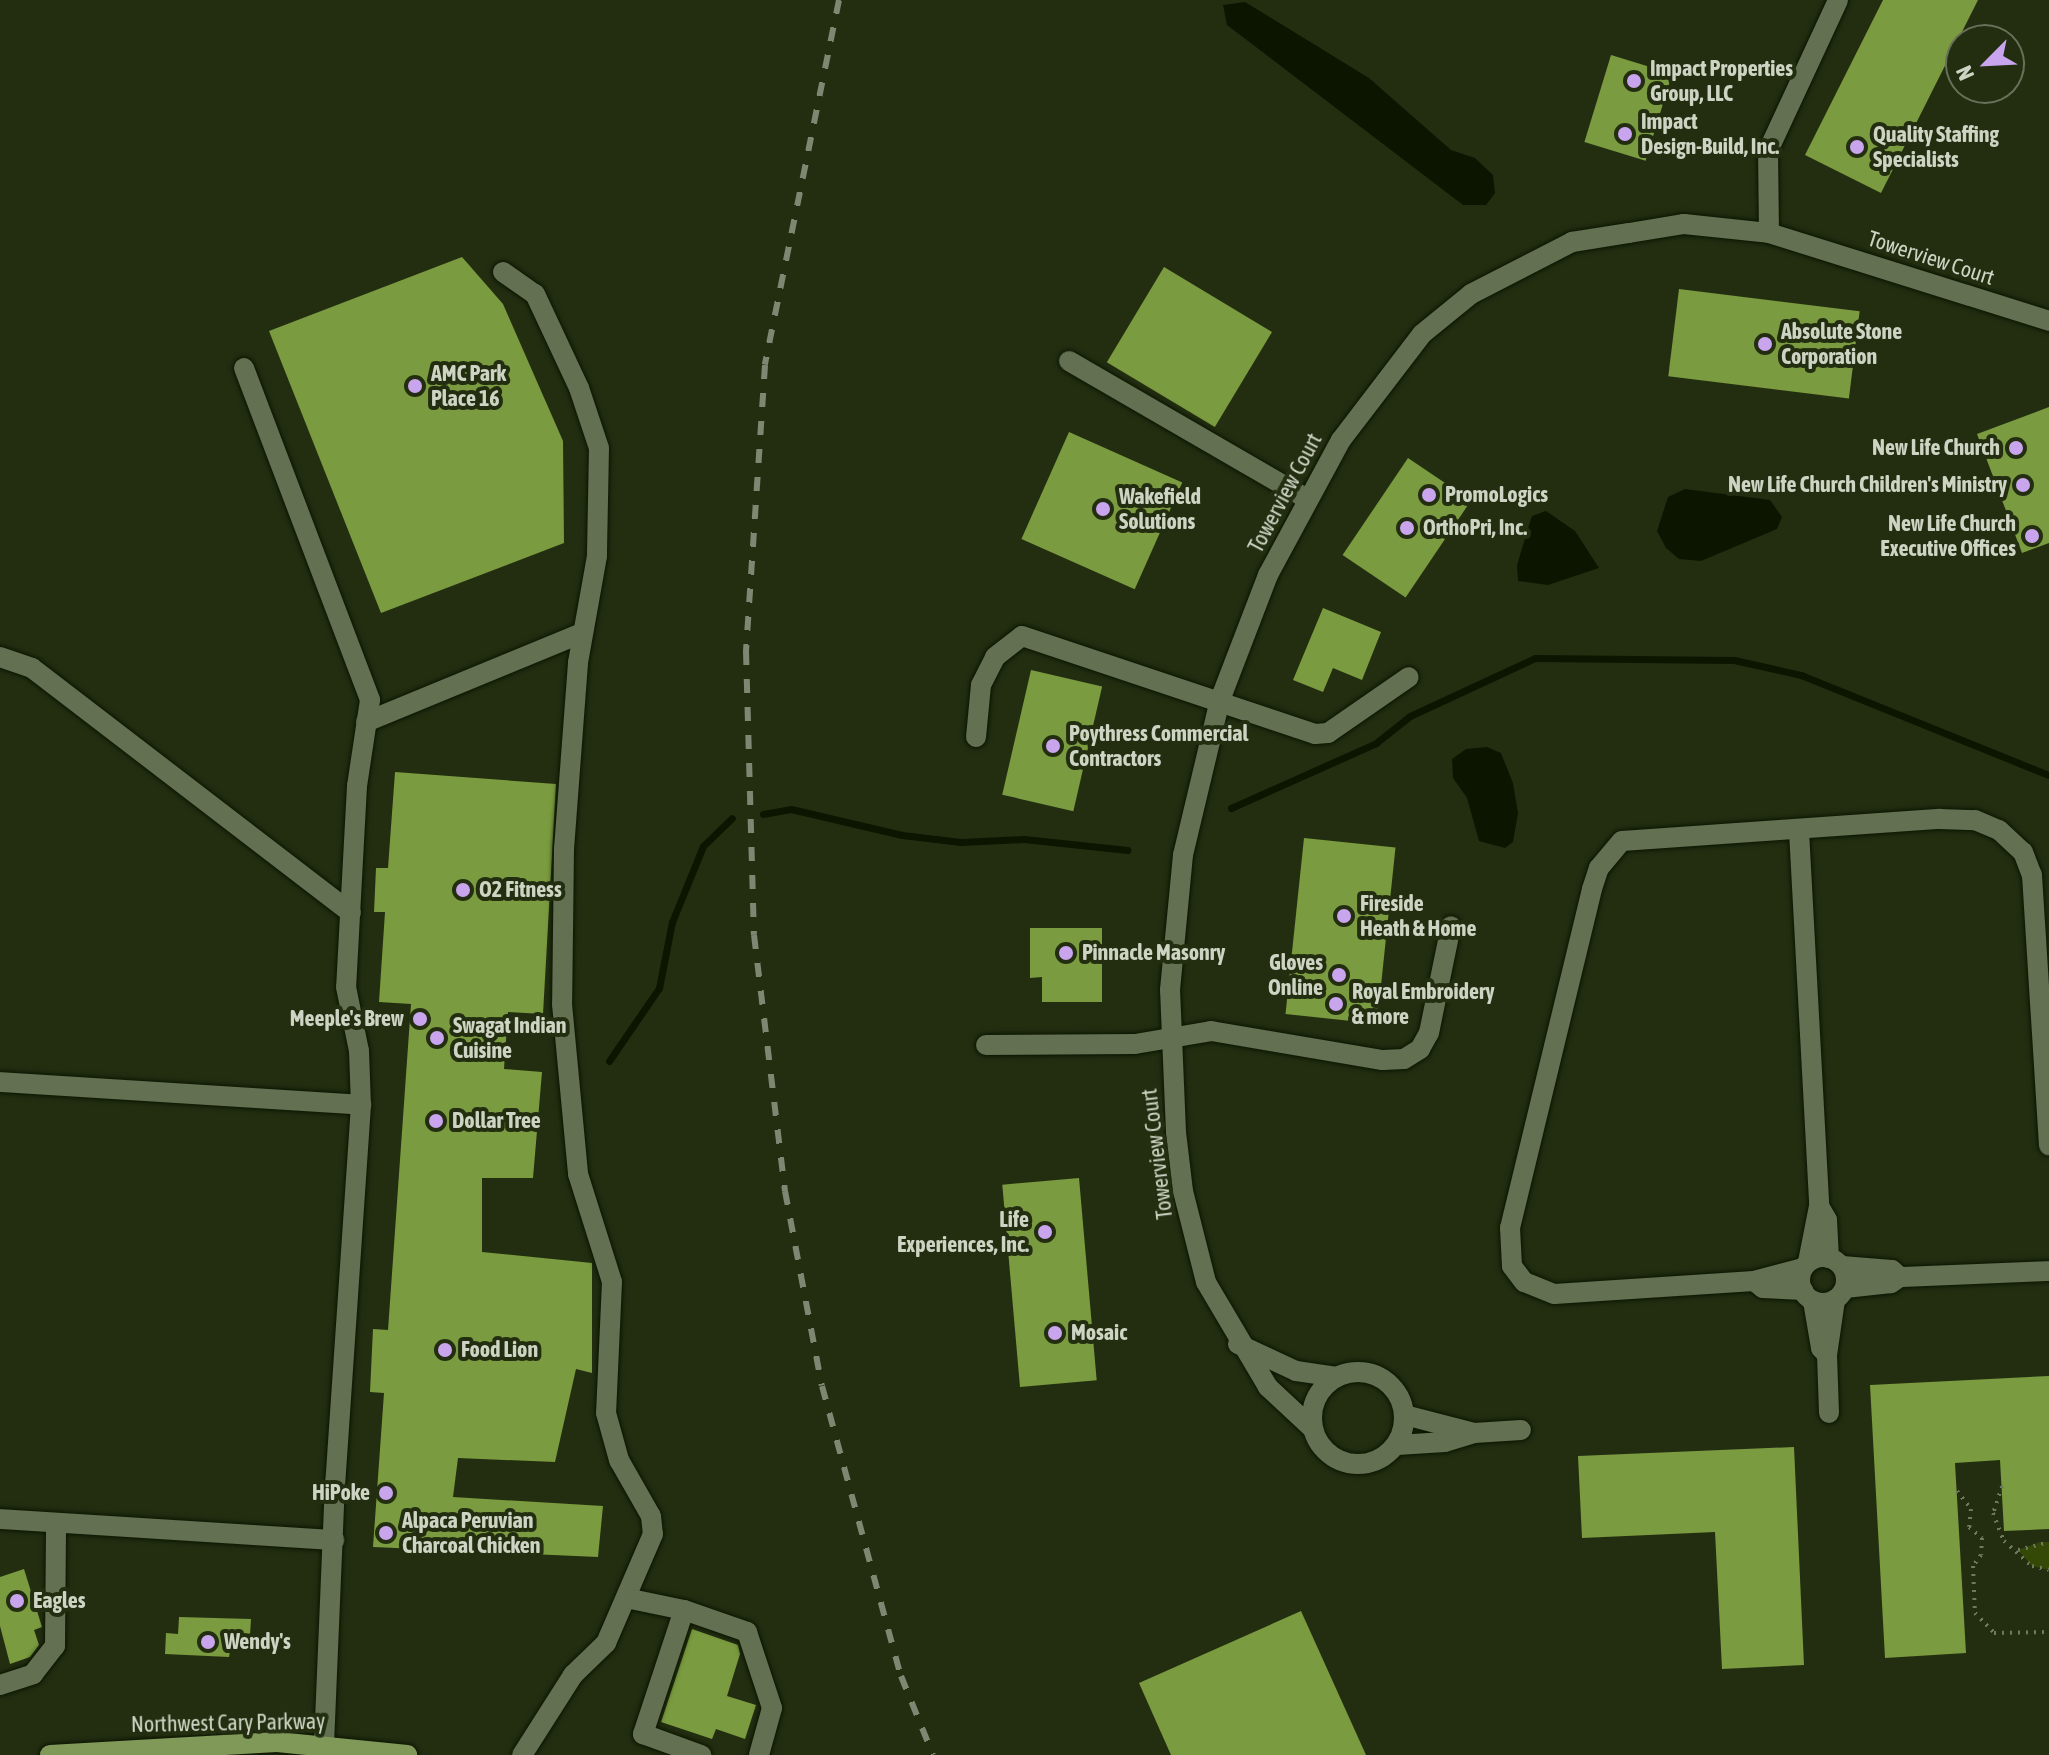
<!DOCTYPE html>
<style>
body{margin:0}
#map{position:relative;width:2049px;height:1755px;overflow:hidden;background:#232e11;font-family:"Asap Condensed",sans-serif}
div>[style]{position:absolute}
[style*='--x']{left:calc(var(--x)*1px);top:calc(var(--y)*1px);width:calc(var(--w)*1px);rotate:calc(var(--a)*1deg)}
.green>*{inset:0;background:#354907}
.water>*{inset:0;background:#0c1500}
.stream>*{height:7px;margin:-3.5px;padding:0 3.5px;transform-origin:3.5px;border-radius:3.5px;background:#0c1500}
.building>*{inset:0;background:#7a9b3f;transform-origin:0 0}
.path>*{height:4px;margin-top:-2px;transform-origin:0;background:repeating-linear-gradient(90deg,#6f7860 0 2px,transparent 0 8px)}
.roads{filter:drop-shadow(0 0 2px #0c1500) drop-shadow(0 0 2px #0c1500)}
.minor>*{height:20px;margin:-10px;padding:0 10px;transform-origin:10px;border-radius:10px;background:#637051}
.minor>.ring{margin:-10px;padding:0;box-sizing:content-box;background:none;border:20px solid #637051;border-radius:50%}
.major>*{height:20px;margin:-10px;padding:0 10px;transform-origin:10px;border-radius:10px;background:#809959}
.rail>*{height:6px;margin-top:-3px;transform-origin:0;background:repeating-linear-gradient(90deg,#7e8771 0 14px,transparent 0 28px)}
.dots>*{width:22px;height:22px;translate:-50% -50%;box-sizing:border-box;border:4px solid #232e11;border-radius:50%}
span{translate:-50% -50%;white-space:nowrap;text-align:center;line-height:1.15;-webkit-text-stroke:8px #232e11;paint-order:stroke}
.poi-label{font-size:22px;color:#cdd4c3;font-weight:700}
.left{translate:0 -50%;text-align:left}
.right{translate:-100% -50%;text-align:right}
.street-label{font-size:22px;color:#cdd4c3}
.north{position:absolute;left:1945px;top:24px;width:80px;height:80px;box-sizing:border-box;background:#232e11;border:2px solid #677058;border-radius:50%;rotate:246deg;font-size:22px;font-weight:700;line-height:32px;text-align:center;color:#cdd4c3}
.north::after{content:'';display:block;margin:auto;width:28px;height:36px;background:#c9a5ee;clip-path:polygon(50% 0,100% 100%,50% 72%,0 100%)}
</style>
<div id="map">
<div class="green">
<div style="clip-path:polygon(2040px 1542px,2049px 1542px,2049px 1570px,2032px 1566px,2018px 1550px)"></div>
</div>
<div class="water">
<div style="clip-path:polygon(1245px 2px,1369px 78px,1451px 150px,1475px 158px,1493px 175px,1495px 193px,1486px 205px,1463px 205px,1227px 25px,1223px 5px)"></div>
<div style="clip-path:polygon(1685px 489px,1770px 500px,1782px 517px,1777px 529px,1701px 561px,1679px 559px,1666px 548px,1657px 531px,1668px 497px)"></div>
<div style="clip-path:polygon(1546px 511px,1575px 531px,1599px 568px,1548px 585px,1518px 581px,1517px 565px,1532px 516px)"></div>
<div style="clip-path:polygon(1487px 747px,1501px 753px,1513px 783px,1518px 813px,1513px 842px,1505px 848px,1479px 841px,1467px 798px,1453px 778px,1452px 759px,1466px 749px)"></div>
</div>
<div class="stream">
<div style="--x:1231;--y:808;--w:159;--a:-24.1"></div>
<div style="--x:1376;--y:743;--w:43;--a:-38.5"></div>
<div style="--x:1410;--y:716;--w:138;--a:-24.9"></div>
<div style="--x:1535;--y:658;--w:199;--a:0.6"></div>
<div style="--x:1734;--y:660;--w:69;--a:12.6"></div>
<div style="--x:1801;--y:675;--w:267;--a:22"></div>
<div style="--x:763;--y:814;--w:28;--a:-10"></div>
<div style="--x:791;--y:809;--w:114;--a:13.2"></div>
<div style="--x:902;--y:835;--w:59;--a:6.8"></div>
<div style="--x:961;--y:842;--w:63;--a:-2.7"></div>
<div style="--x:1024;--y:839;--w:104;--a:6.1"></div>
<div style="--x:609;--y:1061;--w:88;--a:-55.6"></div>
<div style="--x:659;--y:988;--w:67;--a:-78.9"></div>
<div style="--x:672;--y:922;--w:82;--a:-67.8"></div>
<div style="--x:703;--y:846;--w:40;--a:-44"></div>
</div>
<div class="building">
<div style="clip-path:polygon(1883px 0,1978px 0,1881px 193px,1805px 155px)"></div>
<div style="left:1611px;top:55px;width:64px;height:91px;rotate:17deg"></div>
<div style="clip-path:polygon(462px 257px,503px 304px,563px 441px,564px 543px,381px 613px,269px 331px)"></div>
<div style="left:1164px;top:267px;width:126px;height:111px;rotate:31deg"></div>
<div style="left:1679px;top:289px;width:182px;height:88px;rotate:7deg"></div>
<div style="clip-path:polygon(2049px 407px,2049px 543px,2022px 553px,1977px 434px)"></div>
<div style="left:1069px;top:432px;width:124px;height:117px;rotate:24deg"></div>
<div style="left:1408px;top:458px;width:76px;height:117px;rotate:34deg"></div>
<div style="clip-path:polygon(1323px 608px,1381px 632px,1362px 680px,1333px 668px,1323px 692px,1293px 680px)"></div>
<div style="left:1031px;top:670px;width:73px;height:128px;rotate:13deg"></div>
<div style="clip-path:polygon(395px 772px,556px 784px,543px 1014px,508px 1012px,504px 1069px,542px 1072px,533px 1178px,482px 1178px,482px 1252px,592px 1263px,592px 1373px,576px 1369px,555px 1462px,458px 1458px,453px 1497px,603px 1506px,598px 1557px,373px 1547px,384px 1393px,370px 1392px,373px 1329px,388px 1330px,411px 1004px,379px 1002px,385px 912px,374px 912px,376px 868px,388px 868px)"></div>
<div style="left:1304px;top:838px;width:92px;height:177px;rotate:6deg"></div>
<div style="clip-path:polygon(1030px 928px,1102px 928px,1102px 1002px,1042px 1002px,1042px 977px,1030px 978px)"></div>
<div style="left:1079px;top:1178px;width:203px;height:77px;rotate:85deg"></div>
<div style="clip-path:polygon(2049px 1376px,2049px 1529px,2004px 1531px,2000px 1460px,1955px 1463px,1966px 1653px,1885px 1658px,1870px 1385px)"></div>
<div style="clip-path:polygon(1794px 1447px,1804px 1665px,1722px 1669px,1715px 1532px,1582px 1538px,1578px 1456px)"></div>
<div style="clip-path:polygon(24px 1569px,42px 1627px,34px 1630px,39px 1645px,30px 1657px,10px 1664px,0 1626px,0 1577px)"></div>
<div style="clip-path:polygon(1301px 1611px,1366px 1755px,1171px 1755px,1139px 1683px)"></div>
<div style="clip-path:polygon(179px 1617px,251px 1619px,249px 1652px,230px 1651px,229px 1657px,165px 1654px,166px 1633px,178px 1634px)"></div>
<div style="clip-path:polygon(692px 1629px,738px 1645px,740px 1654px,727px 1696px,756px 1705px,745px 1739px,716px 1729px,712px 1739px,661px 1722px)"></div>
</div>
<div class="path">
<div style="--x:2002;--y:1486;--w:28;--a:108"></div>
<div style="--x:1993;--y:1513;--w:30;--a:69"></div>
<div style="--x:2004;--y:1541;--w:38;--a:42"></div>
<div style="--x:2032;--y:1566;--w:17;--a:13"></div>
<div style="--x:1957;--y:1491;--w:23;--a:52"></div>
<div style="--x:1971;--y:1509;--w:18;--a:96"></div>
<div style="--x:1969;--y:1527;--w:17;--a:40"></div>
<div style="--x:1982;--y:1538;--w:17;--a:93"></div>
<div style="--x:1981;--y:1555;--w:14;--a:126"></div>
<div style="--x:1973;--y:1566;--w:47;--a:87.6"></div>
<div style="--x:1975;--y:1613;--w:28;--a:46"></div>
<div style="--x:1994;--y:1633;--w:55;--a:-1"></div>
<div style="--x:2018;--y:1550;--w:32;--a:-14"></div>
</div>
<div class="roads">
<div class="minor">
<div style="--x:1769;--y:233;--w:82;--a:-90.7"></div>
<div style="--x:1768;--y:151;--w:166;--a:-65.1"></div>
<div style="--x:503;--y:272;--w:39;--a:35"></div>
<div style="--x:535;--y:294;--w:104;--a:64.9"></div>
<div style="--x:579;--y:388;--w:63;--a:71.6"></div>
<div style="--x:599;--y:448;--w:108;--a:91.1"></div>
<div style="--x:597;--y:556;--w:109;--a:100.1"></div>
<div style="--x:578;--y:663;--w:187;--a:94.3"></div>
<div style="--x:564;--y:849;--w:155;--a:90.7"></div>
<div style="--x:562;--y:1004;--w:171;--a:84.6"></div>
<div style="--x:578;--y:1174;--w:113;--a:72.5"></div>
<div style="--x:612;--y:1282;--w:131;--a:92.6"></div>
<div style="--x:606;--y:1413;--w:49;--a:74.5"></div>
<div style="--x:619;--y:1460;--w:64;--a:60.3"></div>
<div style="--x:651;--y:1516;--w:18;--a:84"></div>
<div style="--x:653;--y:1534;--w:119;--a:113.3"></div>
<div style="--x:606;--y:1643;--w:46;--a:135.9"></div>
<div style="--x:573;--y:1675;--w:95;--a:122.5"></div>
<div style="--x:1069;--y:361;--w:275;--a:30.1"></div>
<div style="--x:244;--y:368;--w:355;--a:69.2"></div>
<div style="--x:370;--y:700;--w:87;--a:98.6"></div>
<div style="--x:357;--y:786;--w:201;--a:93.1"></div>
<div style="--x:346;--y:987;--w:65;--a:78.5"></div>
<div style="--x:359;--y:1051;--w:54;--a:87.9"></div>
<div style="--x:361;--y:1105;--w:378;--a:93.9"></div>
<div style="--x:335;--y:1482;--w:262;--a:92.4"></div>
<div style="--x:0;--y:657;--w:34;--a:19"></div>
<div style="--x:32;--y:668;--w:402;--a:37.5"></div>
<div style="--x:366;--y:722;--w:234;--a:-22.4"></div>
<div style="--x:976;--y:737;--w:52;--a:-84.5"></div>
<div style="--x:981;--y:685;--w:31;--a:-63"></div>
<div style="--x:995;--y:657;--w:34;--a:-38"></div>
<div style="--x:1022;--y:636;--w:309;--a:18.5"></div>
<div style="--x:1315;--y:734;--w:13;--a:-4"></div>
<div style="--x:1328;--y:733;--w:98;--a:-34.7"></div>
<div style="--x:1799;--y:831;--w:376;--a:86.9"></div>
<div style="--x:986;--y:1045;--w:149;--a:-0.4"></div>
<div style="--x:1135;--y:1044;--w:77;--a:-9.7"></div>
<div style="--x:1211;--y:1031;--w:174;--a:9.6"></div>
<div style="--x:1383;--y:1060;--w:21;--a:-3"></div>
<div style="--x:1404;--y:1059;--w:19;--a:-32"></div>
<div style="--x:1420;--y:1049;--w:18;--a:-61"></div>
<div style="--x:1429;--y:1033;--w:109;--a:-78.4"></div>
<div style="--x:0;--y:1082;--w:362;--a:3.6"></div>
<div class="ring" style="left:1800px;top:1257px;width:26px;height:26px"></div>
<div style="--x:1808;--y:1262;--w:57;--a:-78.9"></div>
<div style="--x:1819;--y:1206;--w:16;--a:60"></div>
<div style="--x:1827;--y:1220;--w:38;--a:87"></div>
<div style="--x:1842;--y:1266;--w:50;--a:4.6"></div>
<div style="--x:1892;--y:1270;--w:11;--a:41"></div>
<div style="--x:1900;--y:1277;--w:11;--a:146"></div>
<div style="--x:1891;--y:1283;--w:46;--a:173.8"></div>
<div style="--x:1900;--y:1277;--w:149;--a:-2.3"></div>
<div style="--x:1754;--y:1281;--w:200;--a:176.3"></div>
<div style="--x:1554;--y:1294;--w:32;--a:-158"></div>
<div style="--x:1524;--y:1282;--w:20;--a:-127"></div>
<div style="--x:1512;--y:1266;--w:38;--a:-93"></div>
<div style="--x:1510;--y:1228;--w:349;--a:-76.4"></div>
<div style="--x:1592;--y:889;--w:22;--a:-72"></div>
<div style="--x:1599;--y:868;--w:35;--a:-50"></div>
<div style="--x:1622;--y:841;--w:319;--a:-4"></div>
<div style="--x:1940;--y:819;--w:35;--a:2"></div>
<div style="--x:1975;--y:820;--w:26;--a:23"></div>
<div style="--x:1999;--y:830;--w:33;--a:43"></div>
<div style="--x:2023;--y:852;--w:25;--a:69"></div>
<div style="--x:2032;--y:875;--w:271;--a:86.4"></div>
<div style="--x:1803;--y:1290;--w:40;--a:-177.1"></div>
<div style="--x:1763;--y:1288;--w:11;--a:-142"></div>
<div style="--x:1754;--y:1281;--w:51;--a:-14.9"></div>
<div style="--x:1813;--y:1301;--w:48;--a:80.3"></div>
<div style="--x:1821;--y:1348;--w:9;--a:49"></div>
<div style="--x:1827;--y:1355;--w:56;--a:-81.7"></div>
<div style="--x:1238;--y:1344;--w:64;--a:25"></div>
<div style="--x:1296;--y:1371;--w:41;--a:8.3"></div>
<div style="--x:1827;--y:1355;--w:58;--a:88"></div>
<div class="ring" style="left:1312px;top:1372px;width:72px;height:72px"></div>
<div style="--x:1313;--y:1429;--w:62;--a:-137"></div>
<div style="--x:1268;--y:1387;--w:122;--a:-120.6"></div>
<div style="--x:1206;--y:1282;--w:94;--a:-104.2"></div>
<div style="--x:1183;--y:1191;--w:59;--a:-96.8"></div>
<div style="--x:1176;--y:1132;--w:142;--a:-92.4"></div>
<div style="--x:1170;--y:990;--w:136;--a:-84.5"></div>
<div style="--x:1183;--y:855;--w:159;--a:-76.6"></div>
<div style="--x:1220;--y:700;--w:134;--a:-69"></div>
<div style="--x:1268;--y:575;--w:153;--a:-61.6"></div>
<div style="--x:1341;--y:440;--w:133;--a:-52.6"></div>
<div style="--x:1422;--y:334;--w:63;--a:-39.2"></div>
<div style="--x:1471;--y:294;--w:114;--a:-27.2"></div>
<div style="--x:1572;--y:242;--w:58;--a:-9"></div>
<div style="--x:1629;--y:233;--w:56;--a:-9.3"></div>
<div style="--x:1684;--y:224;--w:85;--a:6"></div>
<div style="--x:1769;--y:233;--w:294;--a:17.4"></div>
<div style="--x:1474;--y:1433;--w:47;--a:-3.7"></div>
<div style="--x:1397;--y:1445;--w:48;--a:-3.6"></div>
<div style="--x:1445;--y:1442;--w:30;--a:-17"></div>
<div style="--x:1474;--y:1433;--w:71;--a:-165.4"></div>
<div style="--x:0;--y:1519;--w:335;--a:3.6"></div>
<div style="--x:626;--y:1598;--w:59;--a:11.7"></div>
<div style="--x:684;--y:1610;--w:67;--a:19.2"></div>
<div style="--x:747;--y:1632;--w:80;--a:71.8"></div>
<div style="--x:772;--y:1708;--w:49;--a:105.5"></div>
<div style="--x:684;--y:1610;--w:131;--a:108.3"></div>
<div style="--x:643;--y:1734;--w:62;--a:19.9"></div>
<div style="--x:0;--y:1685;--w:35;--a:-18"></div>
<div style="--x:33;--y:1674;--w:36;--a:-52"></div>
<div style="--x:55;--y:1646;--w:123;--a:-89.5"></div>
</div>
<div class="major">
<div style="--x:50;--y:1755;--w:227;--a:-3.3"></div>
<div style="--x:277;--y:1742;--w:131;--a:5.7"></div>
</div>
</div>
<div class="rail">
<div style="--x:839;--y:0;--w:372;--a:101.5"></div>
<div style="--x:765;--y:365;--w:287;--a:93.8"></div>
<div style="--x:746;--y:651;--w:284;--a:88.4"></div>
<div style="--x:754;--y:935;--w:258;--a:83.1"></div>
<div style="--x:785;--y:1191;--w:198;--a:79.3"></div>
<div style="--x:822;--y:1386;--w:301;--a:74.8"></div>
<div style="--x:901;--y:1676;--w:85;--a:67.9"></div>
</div>
<div class="dots">
<div style="left:1634px;top:81px;background:#c9a5ee"></div>
<div style="left:1625px;top:134px;background:#c9a5ee"></div>
<div style="left:1857px;top:147px;background:#c9a5ee"></div>
<div style="left:1765px;top:344px;background:#c9a5ee"></div>
<div style="left:415px;top:386px;background:#c9a5ee"></div>
<div style="left:2016px;top:448px;background:#c9a5ee"></div>
<div style="left:2023px;top:485px;background:#c9a5ee"></div>
<div style="left:1429px;top:495px;background:#c9a5ee"></div>
<div style="left:1103px;top:509px;background:#c9a5ee"></div>
<div style="left:1407px;top:528px;background:#c9a5ee"></div>
<div style="left:2032px;top:536px;background:#c9a5ee"></div>
<div style="left:1053px;top:746px;background:#c9a5ee"></div>
<div style="left:463px;top:890px;background:#c9a5ee"></div>
<div style="left:1344px;top:916px;background:#c9a5ee"></div>
<div style="left:1066px;top:953px;background:#c9a5ee"></div>
<div style="left:1339px;top:975px;background:#c9a5ee"></div>
<div style="left:1336px;top:1004px;background:#c9a5ee"></div>
<div style="left:420px;top:1019px;background:#c9a5ee"></div>
<div style="left:437px;top:1038px;background:#c9a5ee"></div>
<div style="left:436px;top:1121px;background:#c9a5ee"></div>
<div style="left:1045px;top:1232px;background:#c9a5ee"></div>
<div style="left:1055px;top:1333px;background:#c9a5ee"></div>
<div style="left:445px;top:1350px;background:#c9a5ee"></div>
<div style="left:386px;top:1493px;background:#c9a5ee"></div>
<div style="left:386px;top:1533px;background:#c9a5ee"></div>
<div style="left:17px;top:1601px;background:#c9a5ee"></div>
<div style="left:208px;top:1642px;background:#c9a5ee"></div>
</div>
<div class="poi-label">
<span class="left" style="left:1650px;top:81px">Impact Properties<br>Group, LLC</span>
<span class="left" style="left:1641px;top:134px">Impact<br>Design-Build, Inc.</span>
<span class="left" style="left:1873px;top:147px">Quality Staffing<br>Specialists</span>
<span class="left" style="left:1781px;top:344px">Absolute Stone<br>Corporation</span>
<span class="left" style="left:431px;top:386px">AMC Park<br>Place 16</span>
<span class="right" style="left:2000px;top:448px">New Life Church</span>
<span class="right" style="left:2007px;top:485px">New Life Church Children's Ministry</span>
<span class="left" style="left:1445px;top:495px">PromoLogics</span>
<span class="left" style="left:1119px;top:509px">Wakefield<br>Solutions</span>
<span class="right" style="left:2016px;top:536px">New Life Church<br>Executive Offices</span>
<span class="left" style="left:1423px;top:528px">OrthoPri, Inc.</span>
<span class="left" style="left:1069px;top:746px">Poythress Commercial<br>Contractors</span>
<span class="left" style="left:479px;top:890px">O2 Fitness</span>
<span class="left" style="left:1360px;top:916px">Fireside<br>Heath &amp; Home</span>
<span class="left" style="left:1082px;top:953px">Pinnacle Masonry</span>
<span class="right" style="left:1323px;top:975px">Gloves<br>Online</span>
<span class="left" style="left:1352px;top:1004px">Royal Embroidery<br>&amp; more</span>
<span class="right" style="left:404px;top:1019px">Meeple's Brew</span>
<span class="left" style="left:453px;top:1038px">Swagat Indian<br>Cuisine</span>
<span class="left" style="left:452px;top:1121px">Dollar Tree</span>
<span class="right" style="left:1029px;top:1232px">Life<br>Experiences, Inc.</span>
<span class="left" style="left:1071px;top:1333px">Mosaic</span>
<span class="left" style="left:461px;top:1350px">Food Lion</span>
<span class="right" style="left:370px;top:1493px">HiPoke</span>
<span class="left" style="left:402px;top:1533px">Alpaca Peruvian<br>Charcoal Chicken</span>
<span class="left" style="left:33px;top:1601px">Eagles</span>
<span class="left" style="left:224px;top:1642px">Wendy's</span>
</div>
<div class="street-label">
<span style="left:1931px;top:258px;rotate:18deg">Towerview Court</span>
<span style="left:1285px;top:493px;rotate:-62deg">Towerview Court</span>
<span style="left:1157px;top:1154px;rotate:-97deg">Towerview Court</span>
<span style="left:228px;top:1723px;rotate:-1deg">Northwest Cary Parkway</span>
</div>
<div class="north">N</div>
</div>
